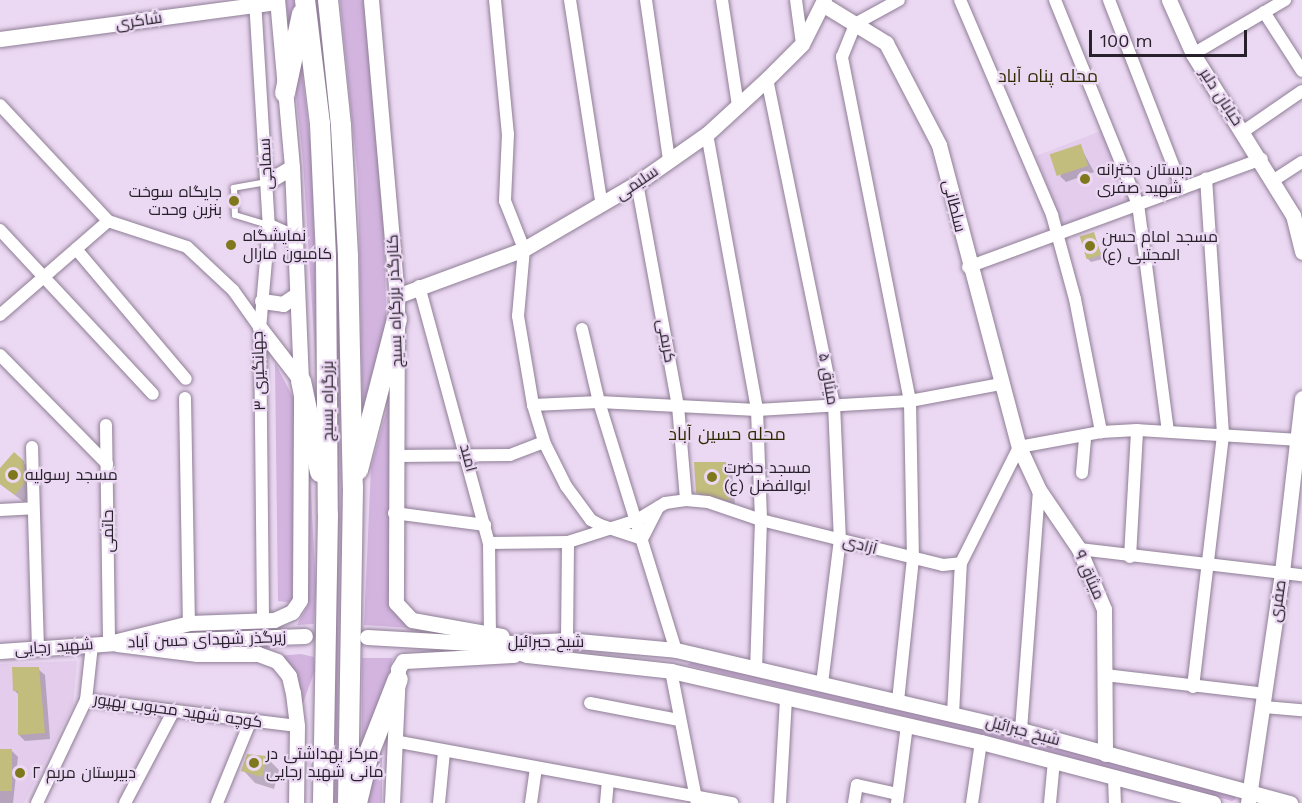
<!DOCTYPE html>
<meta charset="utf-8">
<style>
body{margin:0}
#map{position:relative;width:1302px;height:803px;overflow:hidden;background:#ebd8f2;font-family:"Work Sans",Cairo,sans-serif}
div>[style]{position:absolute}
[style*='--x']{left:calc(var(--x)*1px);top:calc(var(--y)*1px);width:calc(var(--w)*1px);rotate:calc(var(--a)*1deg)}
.built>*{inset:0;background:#e3ccec;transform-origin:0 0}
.green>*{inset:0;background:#d2b4df}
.shadow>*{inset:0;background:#0003}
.building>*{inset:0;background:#c3bd7d;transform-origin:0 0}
.roads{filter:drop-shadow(0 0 2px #8f7e96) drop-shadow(0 0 2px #8f7e96)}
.service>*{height:6px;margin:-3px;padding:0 3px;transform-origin:3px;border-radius:3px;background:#fff}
.minor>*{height:12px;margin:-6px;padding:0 6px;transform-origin:6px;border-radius:6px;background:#fff}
.tertiary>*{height:15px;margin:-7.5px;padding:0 7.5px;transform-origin:7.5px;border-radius:7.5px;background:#fff}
.trunk>*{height:20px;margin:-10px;padding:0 10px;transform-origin:10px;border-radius:10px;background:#fff}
.dots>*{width:16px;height:16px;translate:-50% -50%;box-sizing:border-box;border:3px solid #ebd8f2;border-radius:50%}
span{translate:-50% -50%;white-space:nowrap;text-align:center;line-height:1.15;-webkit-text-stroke:4.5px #ebd8f2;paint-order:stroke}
.street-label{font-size:16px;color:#28212b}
.poi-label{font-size:16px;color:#28212b}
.left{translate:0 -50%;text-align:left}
.right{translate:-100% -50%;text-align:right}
.neighbourhood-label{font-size:18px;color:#2f2b00}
.scale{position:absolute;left:1089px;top:30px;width:158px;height:27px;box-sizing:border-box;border:3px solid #28212b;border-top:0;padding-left:8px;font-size:18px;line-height:21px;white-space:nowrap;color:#28212b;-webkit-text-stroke:4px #ebd8f2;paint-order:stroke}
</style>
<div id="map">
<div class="built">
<div style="left:1106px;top:129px;width:77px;height:75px;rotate:69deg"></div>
<div style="clip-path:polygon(77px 661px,73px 705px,24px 803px,0 803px,0 664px)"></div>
</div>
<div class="green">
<div style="clip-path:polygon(286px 0,294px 0,312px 160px,319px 415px,303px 161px)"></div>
<div style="clip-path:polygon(313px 0,319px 0,334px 136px,340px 297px,337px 803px,331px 803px)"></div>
<div style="clip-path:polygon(340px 0,367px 0,382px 169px,387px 335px,363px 423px,358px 180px)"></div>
<div style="clip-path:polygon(275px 363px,296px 403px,292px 603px,278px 601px)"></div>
<div style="clip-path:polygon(389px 402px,393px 610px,411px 628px,364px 625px,371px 467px)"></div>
<div style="clip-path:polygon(308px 438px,316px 588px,314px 624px,297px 625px,308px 605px)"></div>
<div style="clip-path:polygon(301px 654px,314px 657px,315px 670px,300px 711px,278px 656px)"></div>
<div style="clip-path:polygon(362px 658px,393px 658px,362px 769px)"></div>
<div style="clip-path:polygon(692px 662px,999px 733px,1233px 794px,1236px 799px,1232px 801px,997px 738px,687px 665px)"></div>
<div style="clip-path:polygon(382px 736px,382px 803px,363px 803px)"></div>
</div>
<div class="shadow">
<div style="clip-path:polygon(1080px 146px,1094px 172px,1066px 182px,1060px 176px)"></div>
<div style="clip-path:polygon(1094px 234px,1103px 259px,1091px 262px,1088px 259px)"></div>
<div style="clip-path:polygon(23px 462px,32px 471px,32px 492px,24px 502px,0 484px,0 470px)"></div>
<div style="clip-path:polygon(726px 464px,732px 470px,735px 506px,704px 498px,697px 492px)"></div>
<div style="clip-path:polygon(38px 669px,45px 675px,50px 739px,25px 741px,19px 735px,19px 695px,14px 690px)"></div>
<div style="clip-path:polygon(0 751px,12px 751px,18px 757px,13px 803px,0 803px)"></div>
<div style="clip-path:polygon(266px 757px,279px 770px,274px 789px,255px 783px,243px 770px)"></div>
</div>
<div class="building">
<div style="left:1081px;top:144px;width:23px;height:33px;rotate:72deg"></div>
<div style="left:1094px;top:232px;width:24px;height:15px;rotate:73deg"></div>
<div style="clip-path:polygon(14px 452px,24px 461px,25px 483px,15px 495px,0 484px,0 468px)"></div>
<div style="clip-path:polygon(694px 462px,726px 462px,730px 501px,696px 493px)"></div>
<div style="clip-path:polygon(12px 667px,39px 667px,45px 733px,18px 735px,18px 691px,13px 691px)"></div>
<div style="left:0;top:749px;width:12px;height:42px"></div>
<div style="clip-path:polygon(247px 754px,267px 756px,262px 777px,241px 771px)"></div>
</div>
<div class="roads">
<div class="service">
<div style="--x:267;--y:182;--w:34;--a:170"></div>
<div style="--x:234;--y:188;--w:27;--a:88"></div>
<div style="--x:235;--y:215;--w:34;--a:17"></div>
</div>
<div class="minor">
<div style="--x:255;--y:0;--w:226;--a:86.5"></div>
<div style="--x:269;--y:226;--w:102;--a:95"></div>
<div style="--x:495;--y:0;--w:135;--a:84.5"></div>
<div style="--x:508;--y:134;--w:67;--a:92.6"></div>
<div style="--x:505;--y:201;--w:52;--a:68.4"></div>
<div style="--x:524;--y:249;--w:67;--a:95.1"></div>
<div style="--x:518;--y:316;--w:90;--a:80.4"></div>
<div style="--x:533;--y:405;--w:39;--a:73"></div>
<div style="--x:544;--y:442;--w:49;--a:63.4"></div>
<div style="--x:566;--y:486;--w:42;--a:53.7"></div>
<div style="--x:591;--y:520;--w:10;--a:29"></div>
<div style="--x:600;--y:525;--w:44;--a:18.4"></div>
<div style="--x:642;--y:539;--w:36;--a:-63"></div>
<div style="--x:570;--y:0;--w:208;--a:81.2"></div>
<div style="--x:646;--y:0;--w:162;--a:81.8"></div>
<div style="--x:722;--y:0;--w:107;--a:81.4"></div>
<div style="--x:796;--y:0;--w:44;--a:82.2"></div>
<div style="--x:960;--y:0;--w:234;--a:66.8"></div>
<div style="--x:1052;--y:215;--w:87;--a:74.7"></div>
<div style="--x:1075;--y:299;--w:136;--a:78.9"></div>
<div style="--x:1055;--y:0;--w:220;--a:67.9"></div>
<div style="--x:1138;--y:204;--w:229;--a:82.5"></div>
<div style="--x:1109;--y:0;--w:202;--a:68.8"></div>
<div style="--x:1264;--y:12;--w:70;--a:57.2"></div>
<div style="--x:1193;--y:54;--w:107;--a:-30.4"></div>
<div style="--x:767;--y:79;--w:332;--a:78.4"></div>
<div style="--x:834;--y:404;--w:135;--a:87.5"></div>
<div style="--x:840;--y:539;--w:146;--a:97.1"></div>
<div style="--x:0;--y:105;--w:158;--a:47"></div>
<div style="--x:108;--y:221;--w:83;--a:18.2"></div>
<div style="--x:187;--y:247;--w:63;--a:43.1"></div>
<div style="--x:233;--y:290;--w:47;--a:54.6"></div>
<div style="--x:260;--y:328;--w:293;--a:89.4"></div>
<div style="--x:1244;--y:131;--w:70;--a:-34.6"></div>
<div style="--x:707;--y:134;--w:280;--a:79.7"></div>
<div style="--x:757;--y:410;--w:110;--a:87.9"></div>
<div style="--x:761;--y:520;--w:148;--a:91.9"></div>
<div style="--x:1274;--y:180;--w:33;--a:-33"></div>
<div style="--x:637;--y:183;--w:227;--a:79.6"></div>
<div style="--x:678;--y:406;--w:94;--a:85.1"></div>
<div style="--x:0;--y:230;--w:224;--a:47"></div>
<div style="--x:76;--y:249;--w:170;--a:49.8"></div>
<div style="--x:968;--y:267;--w:313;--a:-20.2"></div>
<div style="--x:419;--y:286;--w:266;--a:74.8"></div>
<div style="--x:489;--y:543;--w:91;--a:89.4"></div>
<div style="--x:0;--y:315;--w:143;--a:-41"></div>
<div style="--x:582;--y:329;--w:75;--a:76.9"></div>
<div style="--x:599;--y:402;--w:260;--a:72.8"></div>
<div style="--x:0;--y:355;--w:153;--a:45.5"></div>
<div style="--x:185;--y:398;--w:225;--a:89"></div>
<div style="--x:533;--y:405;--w:66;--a:-2.6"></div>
<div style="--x:599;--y:402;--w:158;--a:2.9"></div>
<div style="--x:757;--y:410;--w:153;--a:-3.4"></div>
<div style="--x:910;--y:401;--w:93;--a:-10.6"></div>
<div style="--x:106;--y:425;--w:218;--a:89.2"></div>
<div style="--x:32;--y:447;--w:203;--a:88.3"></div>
<div style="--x:396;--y:456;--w:114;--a:-0.5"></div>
<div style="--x:510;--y:455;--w:36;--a:-21"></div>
<div style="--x:1082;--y:473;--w:38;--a:-85"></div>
<div style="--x:0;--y:510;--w:33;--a:-3"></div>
<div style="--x:394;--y:513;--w:92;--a:7.5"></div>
<div style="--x:489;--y:543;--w:79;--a:-0.7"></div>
<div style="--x:568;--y:542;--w:72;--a:-17.7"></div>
<div style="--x:637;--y:520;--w:33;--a:-31"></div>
<div style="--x:665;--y:503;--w:21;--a:-8"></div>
<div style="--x:686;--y:500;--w:22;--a:5"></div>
<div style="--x:708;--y:502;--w:56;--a:18.8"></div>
<div style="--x:761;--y:520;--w:187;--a:13.9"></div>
<div style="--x:943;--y:565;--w:18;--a:-6"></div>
<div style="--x:961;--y:563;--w:130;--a:-63.4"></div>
<div style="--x:1019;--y:447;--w:83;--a:-10.4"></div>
<div style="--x:1101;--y:432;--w:36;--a:-3"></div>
<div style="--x:1137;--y:430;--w:165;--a:3.5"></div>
<div style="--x:1079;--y:549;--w:225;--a:6.7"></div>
<div style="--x:1130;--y:557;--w:127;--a:-86.8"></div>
<div style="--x:567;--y:640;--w:98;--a:-89.4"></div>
<div style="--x:92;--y:645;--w:55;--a:96.2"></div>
<div style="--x:86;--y:700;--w:213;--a:7"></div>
<div style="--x:671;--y:671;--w:135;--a:78.9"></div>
<div style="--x:1105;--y:675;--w:162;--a:6.7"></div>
<div style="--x:1193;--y:687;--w:255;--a:-83.2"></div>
<div style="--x:1223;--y:434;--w:256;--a:-93.8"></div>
<div style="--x:898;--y:701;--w:143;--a:-84"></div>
<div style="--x:913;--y:559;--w:158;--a:-91.1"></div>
<div style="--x:910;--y:401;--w:351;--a:-101.2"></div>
<div style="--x:842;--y:57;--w:35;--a:-68"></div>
<div style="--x:855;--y:24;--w:50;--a:-28.6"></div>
<div style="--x:590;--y:703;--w:91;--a:10.8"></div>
<div style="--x:1264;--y:707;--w:38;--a:5"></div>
<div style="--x:953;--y:714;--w:151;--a:-87"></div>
<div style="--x:1021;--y:730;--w:241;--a:-85.7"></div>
<div style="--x:394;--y:741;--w:344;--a:10.4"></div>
<div style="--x:1114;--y:777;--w:26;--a:88"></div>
<div style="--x:37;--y:803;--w:114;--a:-64.6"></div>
<div style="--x:125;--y:803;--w:103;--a:-62.2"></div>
<div style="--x:217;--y:803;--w:87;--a:-67.8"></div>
<div style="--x:439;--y:803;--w:51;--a:-84.4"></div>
<div style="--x:531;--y:803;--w:34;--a:-82"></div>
<div style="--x:606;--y:803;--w:21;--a:-85"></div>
<div style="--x:780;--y:803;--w:105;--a:-86.7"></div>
<div style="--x:854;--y:803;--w:18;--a:-81"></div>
<div style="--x:857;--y:785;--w:42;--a:12.4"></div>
<div style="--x:897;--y:803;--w:79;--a:-82.7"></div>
<div style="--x:972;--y:803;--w:62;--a:-81.6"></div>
<div style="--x:1050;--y:803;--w:42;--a:-84.6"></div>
</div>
<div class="tertiary">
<div style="--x:371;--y:0;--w:297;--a:85"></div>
<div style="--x:397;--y:296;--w:307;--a:90.2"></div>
<div style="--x:396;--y:603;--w:23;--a:47"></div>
<div style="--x:412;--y:620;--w:91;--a:10.1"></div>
<div style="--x:1169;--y:0;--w:59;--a:66"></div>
<div style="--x:1193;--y:54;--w:190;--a:58.2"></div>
<div style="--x:1293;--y:215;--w:38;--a:76"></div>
<div style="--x:824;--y:5;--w:73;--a:31.5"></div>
<div style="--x:886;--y:43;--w:115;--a:62.5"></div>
<div style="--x:939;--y:145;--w:312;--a:75.2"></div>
<div style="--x:1019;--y:447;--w:47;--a:65.1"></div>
<div style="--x:1039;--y:490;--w:71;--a:55.9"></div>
<div style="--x:1079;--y:549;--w:65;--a:67.4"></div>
<div style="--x:1104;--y:609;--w:145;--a:89.6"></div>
<div style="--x:0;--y:39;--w:279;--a:-7.6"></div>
<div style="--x:267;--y:182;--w:29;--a:-31"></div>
<div style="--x:269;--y:226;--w:27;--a:24"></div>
<div style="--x:397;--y:296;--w:135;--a:-20.3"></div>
<div style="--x:524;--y:249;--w:131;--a:-30.3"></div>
<div style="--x:637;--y:183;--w:85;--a:-35"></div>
<div style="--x:707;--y:134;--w:81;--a:-42.5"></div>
<div style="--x:767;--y:79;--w:49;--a:-45"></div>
<div style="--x:802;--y:44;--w:49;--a:-63.4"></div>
<div style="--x:262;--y:301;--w:21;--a:8"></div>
<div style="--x:283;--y:304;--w:16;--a:-35"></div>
<div style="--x:260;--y:328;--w:67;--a:52.3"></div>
<div style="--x:367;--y:637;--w:122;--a:3.3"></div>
<div style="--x:489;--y:644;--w:78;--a:-2.9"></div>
<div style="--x:567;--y:640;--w:109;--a:5.2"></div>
<div style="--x:676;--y:650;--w:354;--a:13.1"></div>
<div style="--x:1021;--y:730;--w:279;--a:15.2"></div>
<div style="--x:159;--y:641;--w:146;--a:-2"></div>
<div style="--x:109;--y:643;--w:82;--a:-14"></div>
<div style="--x:189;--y:623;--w:85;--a:-2"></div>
<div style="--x:274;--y:620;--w:20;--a:-24"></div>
<div style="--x:292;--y:612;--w:14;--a:-56"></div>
<div style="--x:300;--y:600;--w:219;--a:-89.7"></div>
<div style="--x:301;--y:381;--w:214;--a:-92.4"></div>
<div style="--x:292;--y:167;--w:168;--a:-95.1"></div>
<div style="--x:117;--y:644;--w:81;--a:7.1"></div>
<div style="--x:197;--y:654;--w:61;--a:0"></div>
<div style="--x:258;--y:654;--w:20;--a:20"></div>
<div style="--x:277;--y:661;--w:19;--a:51"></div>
<div style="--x:289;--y:676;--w:17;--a:77"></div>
<div style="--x:293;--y:693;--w:33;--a:83"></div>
<div style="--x:297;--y:726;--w:77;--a:90.7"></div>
<div style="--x:498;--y:646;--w:30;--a:17"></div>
<div style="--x:527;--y:655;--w:145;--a:6.3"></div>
<div style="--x:671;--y:671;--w:318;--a:12.9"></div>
<div style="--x:981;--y:742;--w:240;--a:14.7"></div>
<div style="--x:0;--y:651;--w:117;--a:-3.9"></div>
<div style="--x:392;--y:803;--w:134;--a:-87.4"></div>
<div style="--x:398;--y:669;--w:9;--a:-58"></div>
<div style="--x:403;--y:661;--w:111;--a:-3.1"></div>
<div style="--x:1248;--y:803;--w:233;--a:-81.6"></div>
<div style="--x:1282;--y:572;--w:175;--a:-83.4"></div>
</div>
<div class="trunk">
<div style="--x:305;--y:0;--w:125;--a:83.1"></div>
<div style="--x:320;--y:124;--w:133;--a:87.4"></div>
<div style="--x:326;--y:257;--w:257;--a:89.6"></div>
<div style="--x:328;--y:514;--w:289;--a:91"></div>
<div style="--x:328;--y:0;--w:127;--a:84.1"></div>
<div style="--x:341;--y:126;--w:131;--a:86.9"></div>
<div style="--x:348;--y:257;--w:230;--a:88.8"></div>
<div style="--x:353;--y:487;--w:316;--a:90.9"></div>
<div style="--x:285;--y:93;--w:81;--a:-77.9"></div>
<div style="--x:301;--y:381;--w:93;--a:78.2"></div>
<div style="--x:358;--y:470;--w:156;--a:-75.5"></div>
<div style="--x:357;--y:803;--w:51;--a:-76.5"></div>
<div style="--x:369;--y:753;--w:79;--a:-68.6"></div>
</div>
</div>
<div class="dots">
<div style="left:1085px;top:179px;background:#80781d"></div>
<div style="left:234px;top:201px;background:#80781d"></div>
<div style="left:231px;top:245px;background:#80781d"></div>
<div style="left:1090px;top:246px;background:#80781d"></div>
<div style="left:13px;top:475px;background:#80781d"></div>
<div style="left:712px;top:477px;background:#80781d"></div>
<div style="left:254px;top:763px;background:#80781d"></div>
<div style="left:20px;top:773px;background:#80781d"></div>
</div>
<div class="street-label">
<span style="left:139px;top:21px;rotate:-8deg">شاکری</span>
<span style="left:1221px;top:97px;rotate:57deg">خیابان دلیر</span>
<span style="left:266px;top:164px;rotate:-93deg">سماجی</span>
<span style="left:637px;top:183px;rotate:-34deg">سلیمی</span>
<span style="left:954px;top:206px;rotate:76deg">سلطانی</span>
<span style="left:395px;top:301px;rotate:-92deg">کنارگذر بزرگراه بسیج</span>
<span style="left:666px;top:341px;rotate:80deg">کریمی</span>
<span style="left:259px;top:371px;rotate:-92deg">جهانگیری ۳</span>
<span style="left:828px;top:379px;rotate:80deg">میثاق ۵</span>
<span style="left:328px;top:401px;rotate:-90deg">بزرگراه بسیج</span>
<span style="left:468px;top:458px;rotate:75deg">امید</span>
<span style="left:108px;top:531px;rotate:-90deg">حاتمی</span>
<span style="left:860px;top:545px;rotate:15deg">آزادی</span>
<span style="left:1089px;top:575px;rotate:66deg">میثاق ۹</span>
<span style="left:1278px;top:601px;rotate:-82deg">صفری</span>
<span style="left:207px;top:640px;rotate:-2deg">زیرگذر شهدای حسن آباد</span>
<span style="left:546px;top:642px">شیخ جبرائیل</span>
<span style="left:54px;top:647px;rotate:-4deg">شهید رجایی</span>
<span style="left:178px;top:711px;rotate:8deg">کوچه شهید محبوب بهپور</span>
<span style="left:1023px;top:731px;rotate:15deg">شیخ جبرائیل</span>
</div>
<div class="poi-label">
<span class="left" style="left:1097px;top:179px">دبستان دخترانه<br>شهید صفری</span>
<span class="right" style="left:222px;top:201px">جایگاه سوخت<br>بنزین وحدت</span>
<span class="left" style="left:243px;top:245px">نمایشگاه<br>کامیون مارال</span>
<span class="left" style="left:1102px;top:246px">مسجد امام حسن<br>المجتبی (ع)</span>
<span class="left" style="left:724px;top:477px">مسجد حضرت<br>ابوالفضل (ع)</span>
<span class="left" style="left:25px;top:475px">مسجد رسولیه</span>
<span class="left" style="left:266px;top:763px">مرکز بهداشتی در<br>مانی شهید رجایی</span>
<span class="left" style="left:32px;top:773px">دبیرستان مریم ۲</span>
</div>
<div class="neighbourhood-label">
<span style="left:1048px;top:76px">محله پناه آباد</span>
<span style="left:727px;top:434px">محله حسین آباد</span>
</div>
<div class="scale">100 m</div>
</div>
